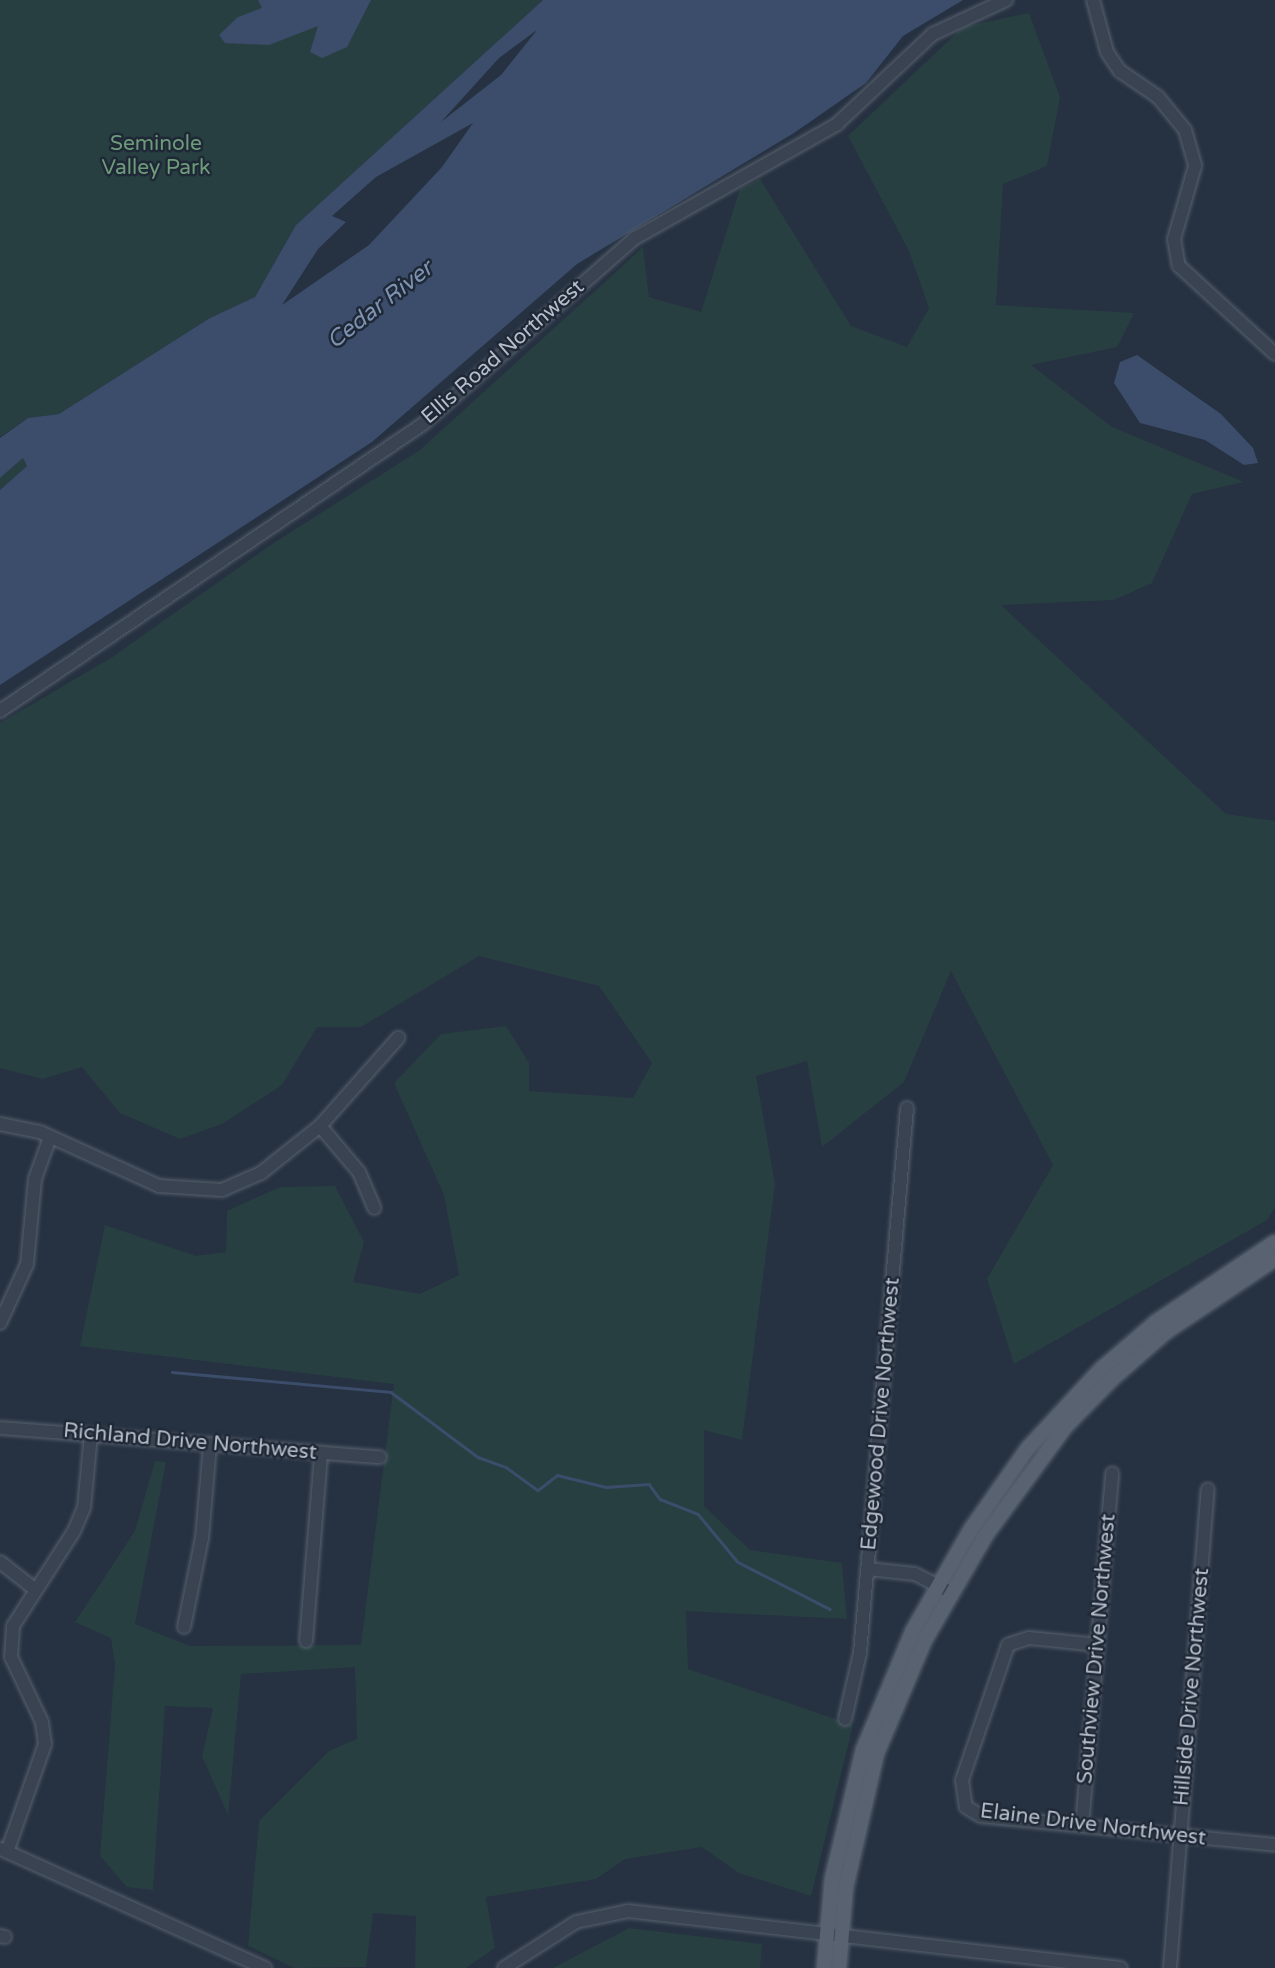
<!DOCTYPE html>
<style>
body{margin:0}
#map{position:relative;width:1275px;height:1968px;overflow:hidden;background:#263141;font-family:"Varela Round",sans-serif}
div>[style]{position:absolute}
[style*='--x']{left:calc(var(--x)*1px);top:calc(var(--y)*1px);width:calc(var(--w)*1px);rotate:calc(var(--a)*1deg)}
.green>*{inset:0;background:#283f42}
.water>*{inset:0;background:#3b4d6a}
.stream>*{height:2.5px;margin:-1.25px;padding:0 1.25px;transform-origin:1.25px;border-radius:1.25px;background:#3b4d6a}
.roads{filter:drop-shadow(0 0 2px #58616e) drop-shadow(0 0 2px #58616e)}
.minor>*{height:12px;margin:-6px;padding:0 6px;transform-origin:6px;border-radius:6px;background:#3a4351}
.major>*{height:14px;margin:-7px;padding:0 7px;transform-origin:7px;border-radius:7px;background:#586271}
span{translate:-50% -50%;white-space:nowrap;text-align:center;line-height:1.15;-webkit-text-stroke:5px #1f2836;paint-order:stroke}
.park-label{font-size:21px;color:#6e9c7a}
.street-label{font-size:21px;color:#b7becb}
.water-label{font-size:23px;color:#7e93b2;font-style:italic}
</style>
<div id="map">
<div class="green">
<div style="clip-path:polygon(0 0,543px 0,296px 225px,255px 297px,210px 318px,59px 414px,28px 418px,0 437px)"></div>
<div style="clip-path:polygon(1029px 13px,1060px 97px,1047px 166px,1003px 184px,996px 305px,1134px 313px,1117px 347px,1031px 365px,1112px 427px,1244px 482px,1192px 494px,1152px 583px,1114px 600px,1001px 605px,1226px 814px,1275px 821px,1275px 1207px,1267px 1220px,1014px 1364px,987px 1279px,1053px 1165px,951px 971px,904px 1082px,822px 1147px,807px 1061px,756px 1076px,775px 1184px,742px 1440px,704px 1430px,704px 1506px,750px 1550px,842px 1563px,847px 1619px,686px 1611px,688px 1669px,853px 1725px,811px 1896px,739px 1873px,702px 1847px,625px 1859px,596px 1879px,486px 1897px,495px 1948px,466px 1968px,415px 1968px,416px 1916px,373px 1913px,366px 1967px,294px 1968px,248px 1946px,259px 1821px,329px 1751px,357px 1739px,355px 1667px,241px 1674px,228px 1815px,202px 1756px,213px 1708px,165px 1706px,153px 1890px,127px 1887px,100px 1856px,115px 1665px,111px 1638px,75px 1622px,135px 1531px,155px 1461px,166px 1462px,135px 1624px,190px 1646px,361px 1645px,394px 1384px,80px 1346px,105px 1225px,196px 1256px,226px 1252px,227px 1211px,280px 1187px,335px 1186px,364px 1242px,353px 1282px,420px 1294px,459px 1275px,444px 1195px,394px 1083px,441px 1034px,506px 1026px,529px 1063px,529px 1091px,633px 1098px,652px 1063px,599px 986px,479px 956px,361px 1027px,317px 1027px,282px 1085px,222px 1124px,180px 1139px,120px 1113px,82px 1067px,43px 1079px,0 1068px,0 723px,111px 658px,269px 546px,420px 450px,643px 247px,649px 297px,701px 312px,740px 189px,760px 179px,851px 326px,907px 347px,929px 308px,909px 251px,848px 136px,963px 27px)"></div>
<div style="clip-path:polygon(23px 458px,27px 466px,0 490px,0 478px)"></div>
<div style="clip-path:polygon(629px 1928px,762px 1944px,760px 1968px,553px 1968px)"></div>
</div>
<div class="water">
<div style="clip-path:polygon(258px 0,371px 0,347px 47px,322px 58px,310px 52px,318px 26px,269px 45px,225px 43px,219px 35px,238px 17px,262px 8px)"></div>
<div style="clip-path:polygon(evenodd,543px 0,963px 0,903px 36px,866px 83px,794px 133px,577px 264px,372px 442px,0 685px,0 490px,27px 466px,23px 458px,0 478px,0 438px,28px 418px,59px 414px,210px 318px,255px 297px,296px 225px,543px 0,537px 30px,501px 75px,441px 122px,499px 58px,537px 30px,543px 0,473px 123px,442px 167px,369px 245px,282px 305px,318px 249px,346px 222px,332px 216px,376px 177px,473px 123px)"></div>
<div style="clip-path:polygon(1137px 355px,1221px 414px,1253px 448px,1258px 463px,1244px 465px,1205px 440px,1140px 423px,1114px 383px,1120px 362px)"></div>
</div>
<div class="stream">
<div style="--x:172;--y:1372;--w:220;--a:5.2"></div>
<div style="--x:391;--y:1392;--w:109;--a:36.8"></div>
<div style="--x:478;--y:1457;--w:30;--a:20"></div>
<div style="--x:506;--y:1467;--w:39;--a:36"></div>
<div style="--x:538;--y:1490;--w:24;--a:-38"></div>
<div style="--x:557;--y:1475;--w:50;--a:13.8"></div>
<div style="--x:606;--y:1487;--w:43;--a:-4"></div>
<div style="--x:649;--y:1484;--w:19;--a:54"></div>
<div style="--x:660;--y:1499;--w:41;--a:21.5"></div>
<div style="--x:698;--y:1514;--w:62;--a:50.2"></div>
<div style="--x:738;--y:1562;--w:103;--a:27.1"></div>
</div>
<div class="roads">
<div class="minor">
<div style="--x:1093;--y:0;--w:54;--a:74.9"></div>
<div style="--x:1107;--y:52;--w:23;--a:56"></div>
<div style="--x:1120;--y:71;--w:46;--a:34.4"></div>
<div style="--x:1158;--y:97;--w:43;--a:50.7"></div>
<div style="--x:1185;--y:130;--w:37;--a:74"></div>
<div style="--x:1195;--y:166;--w:76;--a:106"></div>
<div style="--x:1174;--y:239;--w:27;--a:80"></div>
<div style="--x:1179;--y:266;--w:130;--a:42.5"></div>
<div style="--x:0;--y:711;--w:511;--a:-34.16"></div>
<div style="--x:423;--y:424;--w:282;--a:-41.3"></div>
<div style="--x:635;--y:238;--w:232;--a:-29.4"></div>
<div style="--x:837;--y:124;--w:132;--a:-43.2"></div>
<div style="--x:933;--y:34;--w:81;--a:-25"></div>
<div style="--x:0;--y:1124;--w:41;--a:11.3"></div>
<div style="--x:40;--y:1132;--w:131;--a:24.4"></div>
<div style="--x:159;--y:1186;--w:63;--a:3.6"></div>
<div style="--x:222;--y:1190;--w:43;--a:-23.6"></div>
<div style="--x:261;--y:1173;--w:75;--a:-38.5"></div>
<div style="--x:320;--y:1126;--w:118;--a:-48.4"></div>
<div style="--x:320;--y:1126;--w:60;--a:49.7"></div>
<div style="--x:359;--y:1172;--w:39;--a:67"></div>
<div style="--x:0;--y:1323;--w:65;--a:-65.4"></div>
<div style="--x:27;--y:1264;--w:85;--a:-84.6"></div>
<div style="--x:35;--y:1179;--w:45;--a:-70.3"></div>
<div style="--x:0;--y:1428;--w:381;--a:4.4"></div>
<div style="--x:0;--y:1562;--w:41;--a:38"></div>
<div style="--x:868;--y:1569;--w:47;--a:6.1"></div>
<div style="--x:915;--y:1574;--w:36;--a:27"></div>
<div style="--x:184;--y:1627;--w:91;--a:-78.6"></div>
<div style="--x:202;--y:1538;--w:94;--a:-85.1"></div>
<div style="--x:306;--y:1641;--w:189;--a:-85.4"></div>
<div style="--x:1098;--y:1645;--w:69;--a:-174.2"></div>
<div style="--x:1029;--y:1638;--w:22;--a:162"></div>
<div style="--x:1008;--y:1645;--w:143;--a:108.8"></div>
<div style="--x:962;--y:1780;--w:27;--a:82"></div>
<div style="--x:966;--y:1807;--w:17;--a:31"></div>
<div style="--x:981;--y:1816;--w:295;--a:5.6"></div>
<div style="--x:845;--y:1719;--w:68;--a:-77.2"></div>
<div style="--x:860;--y:1653;--w:547;--a:-85.07"></div>
<div style="--x:1082;--y:1826;--w:354;--a:-85.1"></div>
<div style="--x:1;--y:1849;--w:290;--a:24.3"></div>
<div style="--x:7;--y:1852;--w:114;--a:-70.6"></div>
<div style="--x:45;--y:1744;--w:22;--a:-98"></div>
<div style="--x:42;--y:1722;--w:72;--a:-115.5"></div>
<div style="--x:11;--y:1657;--w:31;--a:-86"></div>
<div style="--x:13;--y:1626;--w:113;--a:-57.3"></div>
<div style="--x:74;--y:1531;--w:25;--a:-67"></div>
<div style="--x:84;--y:1508;--w:74;--a:-84.6"></div>
<div style="--x:0;--y:1936;--w:5;--a:11"></div>
<div style="--x:504;--y:1968;--w:85;--a:-32.6"></div>
<div style="--x:576;--y:1922;--w:53;--a:-11.9"></div>
<div style="--x:628;--y:1911;--w:496;--a:6.6"></div>
<div style="--x:1170;--y:1968;--w:480;--a:-85.5"></div>
</div>
<div class="major">
<div style="--x:824;--y:1968;--w:89;--a:-84.9"></div>
<div style="--x:832;--y:1879;--w:133;--a:-76.5"></div>
<div style="--x:863;--y:1750;--w:128;--a:-67.4"></div>
<div style="--x:912;--y:1632;--w:119;--a:-60.2"></div>
<div style="--x:971;--y:1529;--w:99;--a:-54.9"></div>
<div style="--x:1028;--y:1448;--w:108;--a:-47.3"></div>
<div style="--x:1101;--y:1369;--w:72;--a:-40.5"></div>
<div style="--x:1156;--y:1322;--w:143;--a:-33.9"></div>
<div style="--x:839;--y:1968;--w:81;--a:-85.1"></div>
<div style="--x:846;--y:1887;--w:138;--a:-77"></div>
<div style="--x:877;--y:1753;--w:123;--a:-67"></div>
<div style="--x:925;--y:1640;--w:121;--a:-59.8"></div>
<div style="--x:986;--y:1535;--w:135;--a:-53.7"></div>
<div style="--x:1066;--y:1426;--w:64;--a:-45.6"></div>
<div style="--x:1111;--y:1380;--w:73;--a:-41.1"></div>
<div style="--x:1166;--y:1332;--w:131;--a:-33.8"></div>
</div>
</div>
<div class="park-label">
<span style="left:156px;top:156px">Seminole<br>Valley Park</span>
</div>
<div class="street-label">
<span style="left:503px;top:352px;rotate:-41deg">Ellis Road Northwest</span>
<span style="left:881px;top:1414px;rotate:-85deg">Edgewood Drive Northwest</span>
<span style="left:190px;top:1442px;rotate:5deg">Richland Drive Northwest</span>
<span style="left:1097px;top:1649px;rotate:-85deg">Southview Drive Northwest</span>
<span style="left:1192px;top:1687px;rotate:-85deg">Hillside Drive Northwest</span>
<span style="left:1093px;top:1825px;rotate:7deg">Elaine Drive Northwest</span>
</div>
<div class="water-label">
<span style="left:380px;top:305px;rotate:-38deg">Cedar River</span>
</div>
</div>
